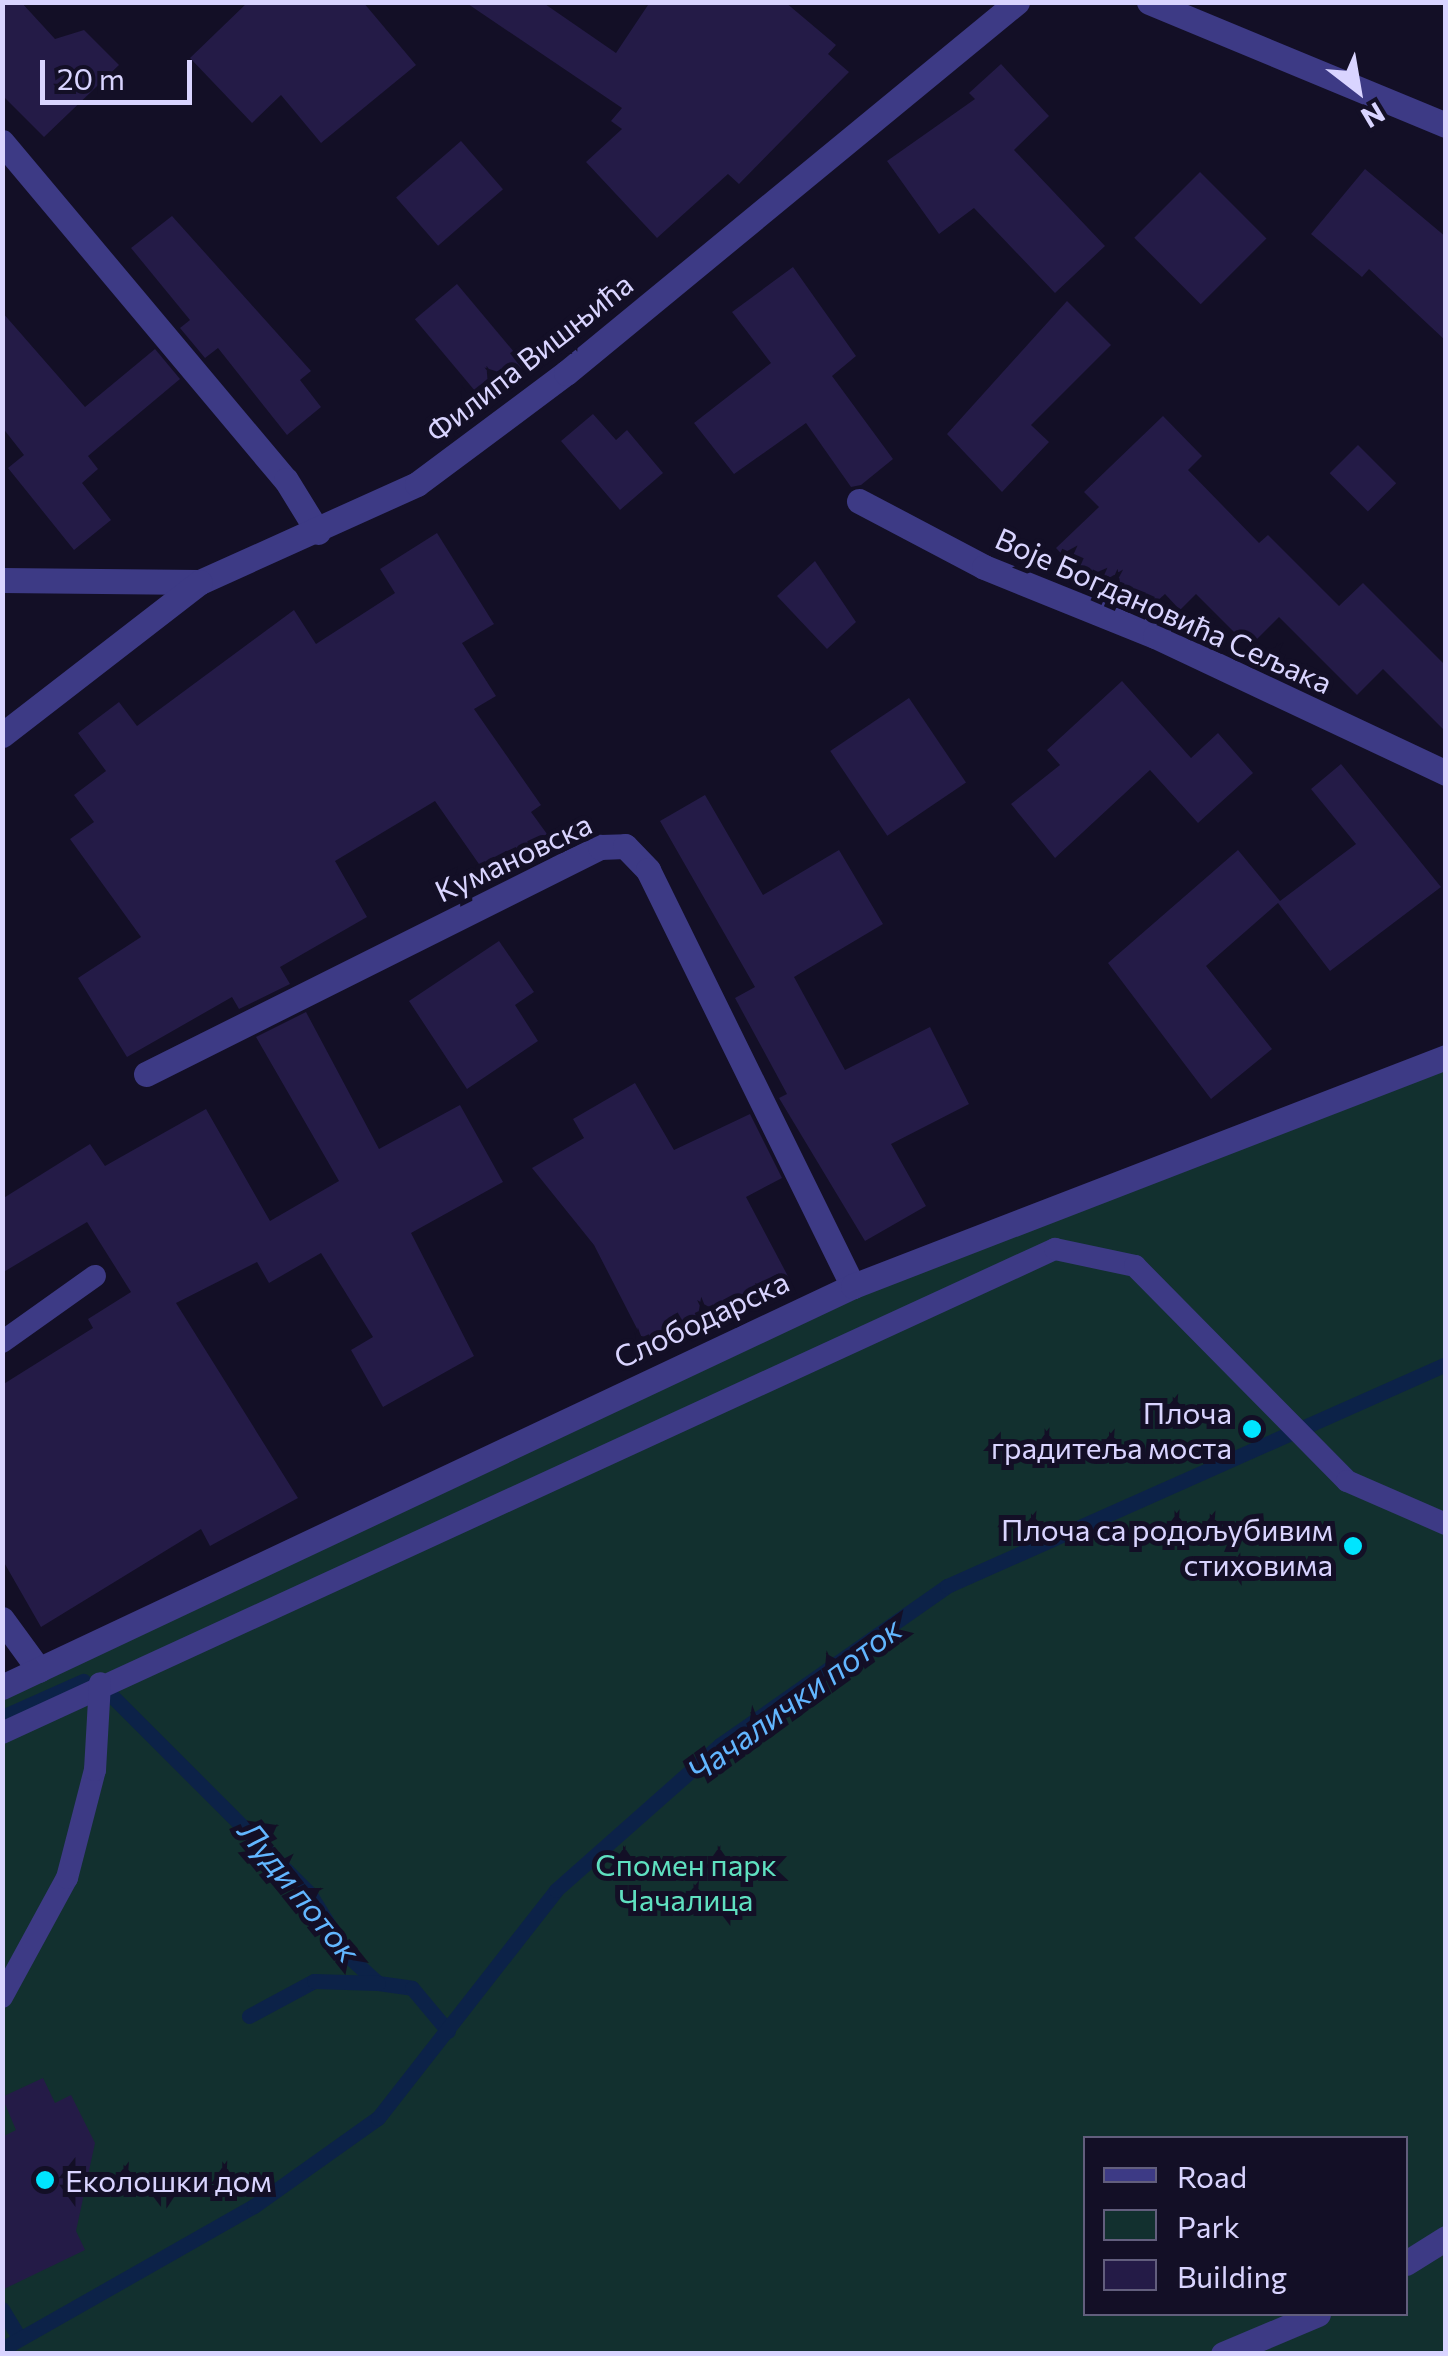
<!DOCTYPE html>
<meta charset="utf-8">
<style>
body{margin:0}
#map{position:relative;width:1448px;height:2356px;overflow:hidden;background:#130f26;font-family:Commissioner,sans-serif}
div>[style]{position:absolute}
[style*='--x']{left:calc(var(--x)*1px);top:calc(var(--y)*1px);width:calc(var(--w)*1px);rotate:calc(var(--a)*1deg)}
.green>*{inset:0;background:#12302f}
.stream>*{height:15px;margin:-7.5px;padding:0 7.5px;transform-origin:7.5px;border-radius:7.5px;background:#0c2248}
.building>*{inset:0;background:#241b47;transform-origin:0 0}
.lane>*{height:22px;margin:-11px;padding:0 11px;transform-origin:11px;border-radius:11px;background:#3d3a85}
.street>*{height:25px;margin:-12.5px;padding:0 12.5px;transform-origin:12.5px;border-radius:12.5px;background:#3d3a85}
.dots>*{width:28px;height:28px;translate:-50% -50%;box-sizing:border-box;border:5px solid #130f26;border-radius:50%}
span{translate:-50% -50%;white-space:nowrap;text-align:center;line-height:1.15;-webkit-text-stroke:10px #130f26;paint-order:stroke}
.street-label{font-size:30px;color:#d9d4ff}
.poi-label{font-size:30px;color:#d9d4ff}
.right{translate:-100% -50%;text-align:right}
.left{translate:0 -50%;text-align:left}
.park-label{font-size:30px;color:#5fe0c0}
.water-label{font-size:32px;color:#62b6ff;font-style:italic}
.frame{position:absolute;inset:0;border:5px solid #d9d4ff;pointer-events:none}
.legend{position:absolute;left:1083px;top:2136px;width:325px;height:180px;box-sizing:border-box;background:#130f26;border:2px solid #625e7d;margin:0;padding:12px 18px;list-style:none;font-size:30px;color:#d9d4ff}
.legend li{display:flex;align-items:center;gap:20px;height:50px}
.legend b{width:50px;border:2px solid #625e7d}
.north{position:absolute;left:1308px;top:40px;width:100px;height:100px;-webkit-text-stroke:8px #130f26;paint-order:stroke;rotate:149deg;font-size:28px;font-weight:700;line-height:40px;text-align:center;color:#d9d4ff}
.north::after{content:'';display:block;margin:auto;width:35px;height:45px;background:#d9d4ff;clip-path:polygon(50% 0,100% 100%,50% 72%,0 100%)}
.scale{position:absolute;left:40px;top:60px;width:152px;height:45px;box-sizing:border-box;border:5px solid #d9d4ff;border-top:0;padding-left:12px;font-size:30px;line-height:35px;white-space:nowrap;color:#d9d4ff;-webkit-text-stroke:8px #130f26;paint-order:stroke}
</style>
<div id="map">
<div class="green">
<div style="clip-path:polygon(evenodd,1445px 1057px,1445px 2353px,3px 2353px,2px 1687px,853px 1286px,1445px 1057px,1086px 2138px,1406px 2138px,1406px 2314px,1086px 2314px,1086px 2138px)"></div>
</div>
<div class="stream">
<div style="--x:112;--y:1696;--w:279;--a:45"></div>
<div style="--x:309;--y:1893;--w:74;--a:58.2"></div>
<div style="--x:348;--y:1956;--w:40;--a:42"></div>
<div style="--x:378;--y:1983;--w:34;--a:8"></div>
<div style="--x:412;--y:1988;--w:56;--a:50.1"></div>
<div style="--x:2;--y:1717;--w:89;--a:-24"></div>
<div style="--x:249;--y:2016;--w:74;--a:-28.3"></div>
<div style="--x:314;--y:1981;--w:64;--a:1.8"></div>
<div style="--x:2;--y:2309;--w:33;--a:59"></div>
<div style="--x:2;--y:2349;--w:290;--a:-29.6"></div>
<div style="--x:254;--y:2206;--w:152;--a:-35.4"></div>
<div style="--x:378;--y:2118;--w:289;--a:-52"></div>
<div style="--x:556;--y:1890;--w:219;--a:-41.5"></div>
<div style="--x:720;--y:1745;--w:277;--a:-35"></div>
<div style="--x:947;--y:1586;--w:546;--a:-23.98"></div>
</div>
<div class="building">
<div style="clip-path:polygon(2px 2px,21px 2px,55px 39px,84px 30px,119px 65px,44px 137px,2px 95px)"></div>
<div style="clip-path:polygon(248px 2px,363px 2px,416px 65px,321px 143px,281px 95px,252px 123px,190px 58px)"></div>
<div style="clip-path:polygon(465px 2px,542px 2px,616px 53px,650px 2px,785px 2px,836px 45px,828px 54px,849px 72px,739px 184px,728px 174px,657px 238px,586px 162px,622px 129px,611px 121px,622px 108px)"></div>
<div style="clip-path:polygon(1001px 64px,1049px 116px,1014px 150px,1105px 246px,1055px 293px,974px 208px,939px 234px,887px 161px,975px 99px,969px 93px)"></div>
<div style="left:461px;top:141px;width:64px;height:86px;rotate:49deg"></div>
<div style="clip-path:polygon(1365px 169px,1446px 237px,1446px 341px,1369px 269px,1362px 277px,1311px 234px)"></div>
<div style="left:1200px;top:172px;width:94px;height:93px;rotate:45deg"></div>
<div style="clip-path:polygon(172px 216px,311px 371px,300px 380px,321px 407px,287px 435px,218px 348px,205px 358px,180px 328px,190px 320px,131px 248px)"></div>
<div style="clip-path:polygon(793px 267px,856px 356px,832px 376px,893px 459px,861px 485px,851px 487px,806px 423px,734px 474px,694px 423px,771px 363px,732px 312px)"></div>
<div style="left:457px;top:284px;width:106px;height:55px;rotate:50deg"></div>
<div style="clip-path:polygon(1067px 301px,1111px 345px,1031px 425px,1049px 442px,1002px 492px,947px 434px)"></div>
<div style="clip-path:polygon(2px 312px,85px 407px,155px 349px,180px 379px,88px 456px,98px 469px,82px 483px,111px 520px,74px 550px,8px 468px,24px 455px,2px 427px)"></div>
<div style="clip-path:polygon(593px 414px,616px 440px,627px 430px,663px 473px,620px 510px,561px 441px)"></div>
<div style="clip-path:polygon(1163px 416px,1202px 456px,1188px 470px,1259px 543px,1268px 535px,1339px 606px,1363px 583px,1446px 666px,1446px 732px,1383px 669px,1357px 695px,1279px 617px,1249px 647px,1196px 594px,1180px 610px,1165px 594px,1147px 610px,1118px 580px,1101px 595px,1056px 548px,1099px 507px,1084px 492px)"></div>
<div style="left:1358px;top:445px;width:54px;height:40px;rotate:45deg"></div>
<div style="clip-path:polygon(437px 533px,494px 624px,462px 643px,496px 696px,474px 709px,541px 805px,531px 812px,547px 834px,488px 877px,435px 801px,335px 861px,367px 917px,280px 967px,290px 984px,239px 1009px,232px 997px,127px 1057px,78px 978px,141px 937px,70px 839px,94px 822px,74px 795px,106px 771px,78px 733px,119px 702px,137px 726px,294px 610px,316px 644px,395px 593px,380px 569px)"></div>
<div style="clip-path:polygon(815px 561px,856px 622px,827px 649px,777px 596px)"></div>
<div style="clip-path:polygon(1122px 681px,1191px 758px,1218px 733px,1253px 773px,1198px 823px,1150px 770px,1055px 858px,1011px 804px,1060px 765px,1047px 750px)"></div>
<div style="left:909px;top:698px;width:102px;height:95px;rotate:56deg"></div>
<div style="clip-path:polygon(1341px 764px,1441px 887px,1330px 971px,1278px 903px,1206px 966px,1272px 1049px,1211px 1099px,1108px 963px,1238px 850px,1280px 901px,1356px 844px,1311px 789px)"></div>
<div style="clip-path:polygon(705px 795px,763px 895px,839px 850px,883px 924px,794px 977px,845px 1070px,930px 1027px,969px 1104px,891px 1144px,926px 1206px,865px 1241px,779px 1098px,787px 1094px,735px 998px,755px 987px,660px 821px)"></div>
<div style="clip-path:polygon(499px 941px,534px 992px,515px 1005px,538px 1041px,467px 1089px,409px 1001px)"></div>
<div style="clip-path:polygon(306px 1012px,379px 1149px,460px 1105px,503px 1182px,411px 1233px,474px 1356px,383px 1407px,351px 1350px,373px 1337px,321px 1253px,269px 1283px,257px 1262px,176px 1303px,298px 1498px,210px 1546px,201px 1529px,41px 1627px,2px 1559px,2px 1385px,93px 1328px,88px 1319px,131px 1292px,87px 1222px,2px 1273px,2px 1199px,90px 1144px,105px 1166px,206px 1109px,270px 1221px,339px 1181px,256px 1037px)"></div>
<div style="clip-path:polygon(635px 1083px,674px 1150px,750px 1114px,782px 1178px,746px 1197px,791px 1282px,650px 1354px,594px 1245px,532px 1168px,584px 1138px,573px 1119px)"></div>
<div style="clip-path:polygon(43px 2078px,55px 2103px,71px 2095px,95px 2143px,76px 2231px,85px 2250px,2px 2290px,2px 2137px,16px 2130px,2px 2097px)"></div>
</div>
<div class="lane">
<div style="--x:2;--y:1342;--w:114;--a:-35.4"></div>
<div style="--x:2;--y:1733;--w:1159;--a:-24.69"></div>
<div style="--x:1055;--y:1249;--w:82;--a:12"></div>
<div style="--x:1135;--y:1266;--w:302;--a:45.4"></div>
<div style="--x:1347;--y:1481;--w:108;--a:23.5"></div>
<div style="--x:2;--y:1997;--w:136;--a:-61.4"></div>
<div style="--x:67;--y:1878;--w:112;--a:-75.5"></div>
<div style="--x:95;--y:1770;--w:87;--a:-86.7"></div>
</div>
<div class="street">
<div style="--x:1149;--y:2;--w:321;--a:22.5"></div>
<div style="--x:2;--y:142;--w:441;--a:50"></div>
<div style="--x:286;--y:480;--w:61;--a:58.4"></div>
<div style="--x:859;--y:501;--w:141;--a:27.8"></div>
<div style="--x:984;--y:567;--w:184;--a:22"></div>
<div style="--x:1155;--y:636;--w:322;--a:25.2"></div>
<div style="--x:2;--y:580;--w:198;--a:0.6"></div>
<div style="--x:200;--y:582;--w:238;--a:-24.3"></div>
<div style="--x:417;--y:484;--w:186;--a:-36.7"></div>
<div style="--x:566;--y:373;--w:584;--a:-39.44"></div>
<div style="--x:2;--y:735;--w:250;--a:-37.7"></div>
<div style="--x:146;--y:1074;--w:508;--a:-26.57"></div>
<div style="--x:600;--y:847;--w:25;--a:-2"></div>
<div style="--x:625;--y:846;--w:33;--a:46"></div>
<div style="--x:648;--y:870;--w:464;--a:63.8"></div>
<div style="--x:2;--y:1619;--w:63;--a:54"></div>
<div style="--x:2;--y:1687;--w:941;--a:-25.23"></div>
<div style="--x:853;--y:1286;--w:636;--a:-21.12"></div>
<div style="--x:1406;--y:2263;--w:47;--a:-32"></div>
<div style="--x:1223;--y:2354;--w:103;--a:-22.8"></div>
</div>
<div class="dots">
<div style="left:1252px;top:1429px;background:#00e5ff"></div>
<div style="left:1353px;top:1546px;background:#00e5ff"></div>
<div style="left:45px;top:2180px;background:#00e5ff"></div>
</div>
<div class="street-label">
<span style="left:529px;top:357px;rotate:-38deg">Филипа Вишњића</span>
<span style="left:1164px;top:610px;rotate:24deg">Воје Богдановића Сељака</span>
<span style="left:513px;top:857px;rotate:-25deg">Кумановска</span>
<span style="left:701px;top:1319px;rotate:-25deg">Слободарска</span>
</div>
<div class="poi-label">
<span class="right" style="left:1232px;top:1429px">Плоча<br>градитеља моста</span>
<span class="right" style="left:1333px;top:1546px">Плоча са родољубивим<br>стиховима</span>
<span class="left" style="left:65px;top:2180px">Еколошки дом</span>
</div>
<div class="park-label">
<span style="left:686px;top:1881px">Спомен парк<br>Чачалица</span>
</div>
<div class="water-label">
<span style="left:794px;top:1699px;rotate:-36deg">Чачалички поток</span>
<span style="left:300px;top:1891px;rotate:51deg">Луди поток</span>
</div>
<div class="frame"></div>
<ul class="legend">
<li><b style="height:12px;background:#3d3a85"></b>Road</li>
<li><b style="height:28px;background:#12302f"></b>Park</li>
<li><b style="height:28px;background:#241b47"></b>Building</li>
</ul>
<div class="north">N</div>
<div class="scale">20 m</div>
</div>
